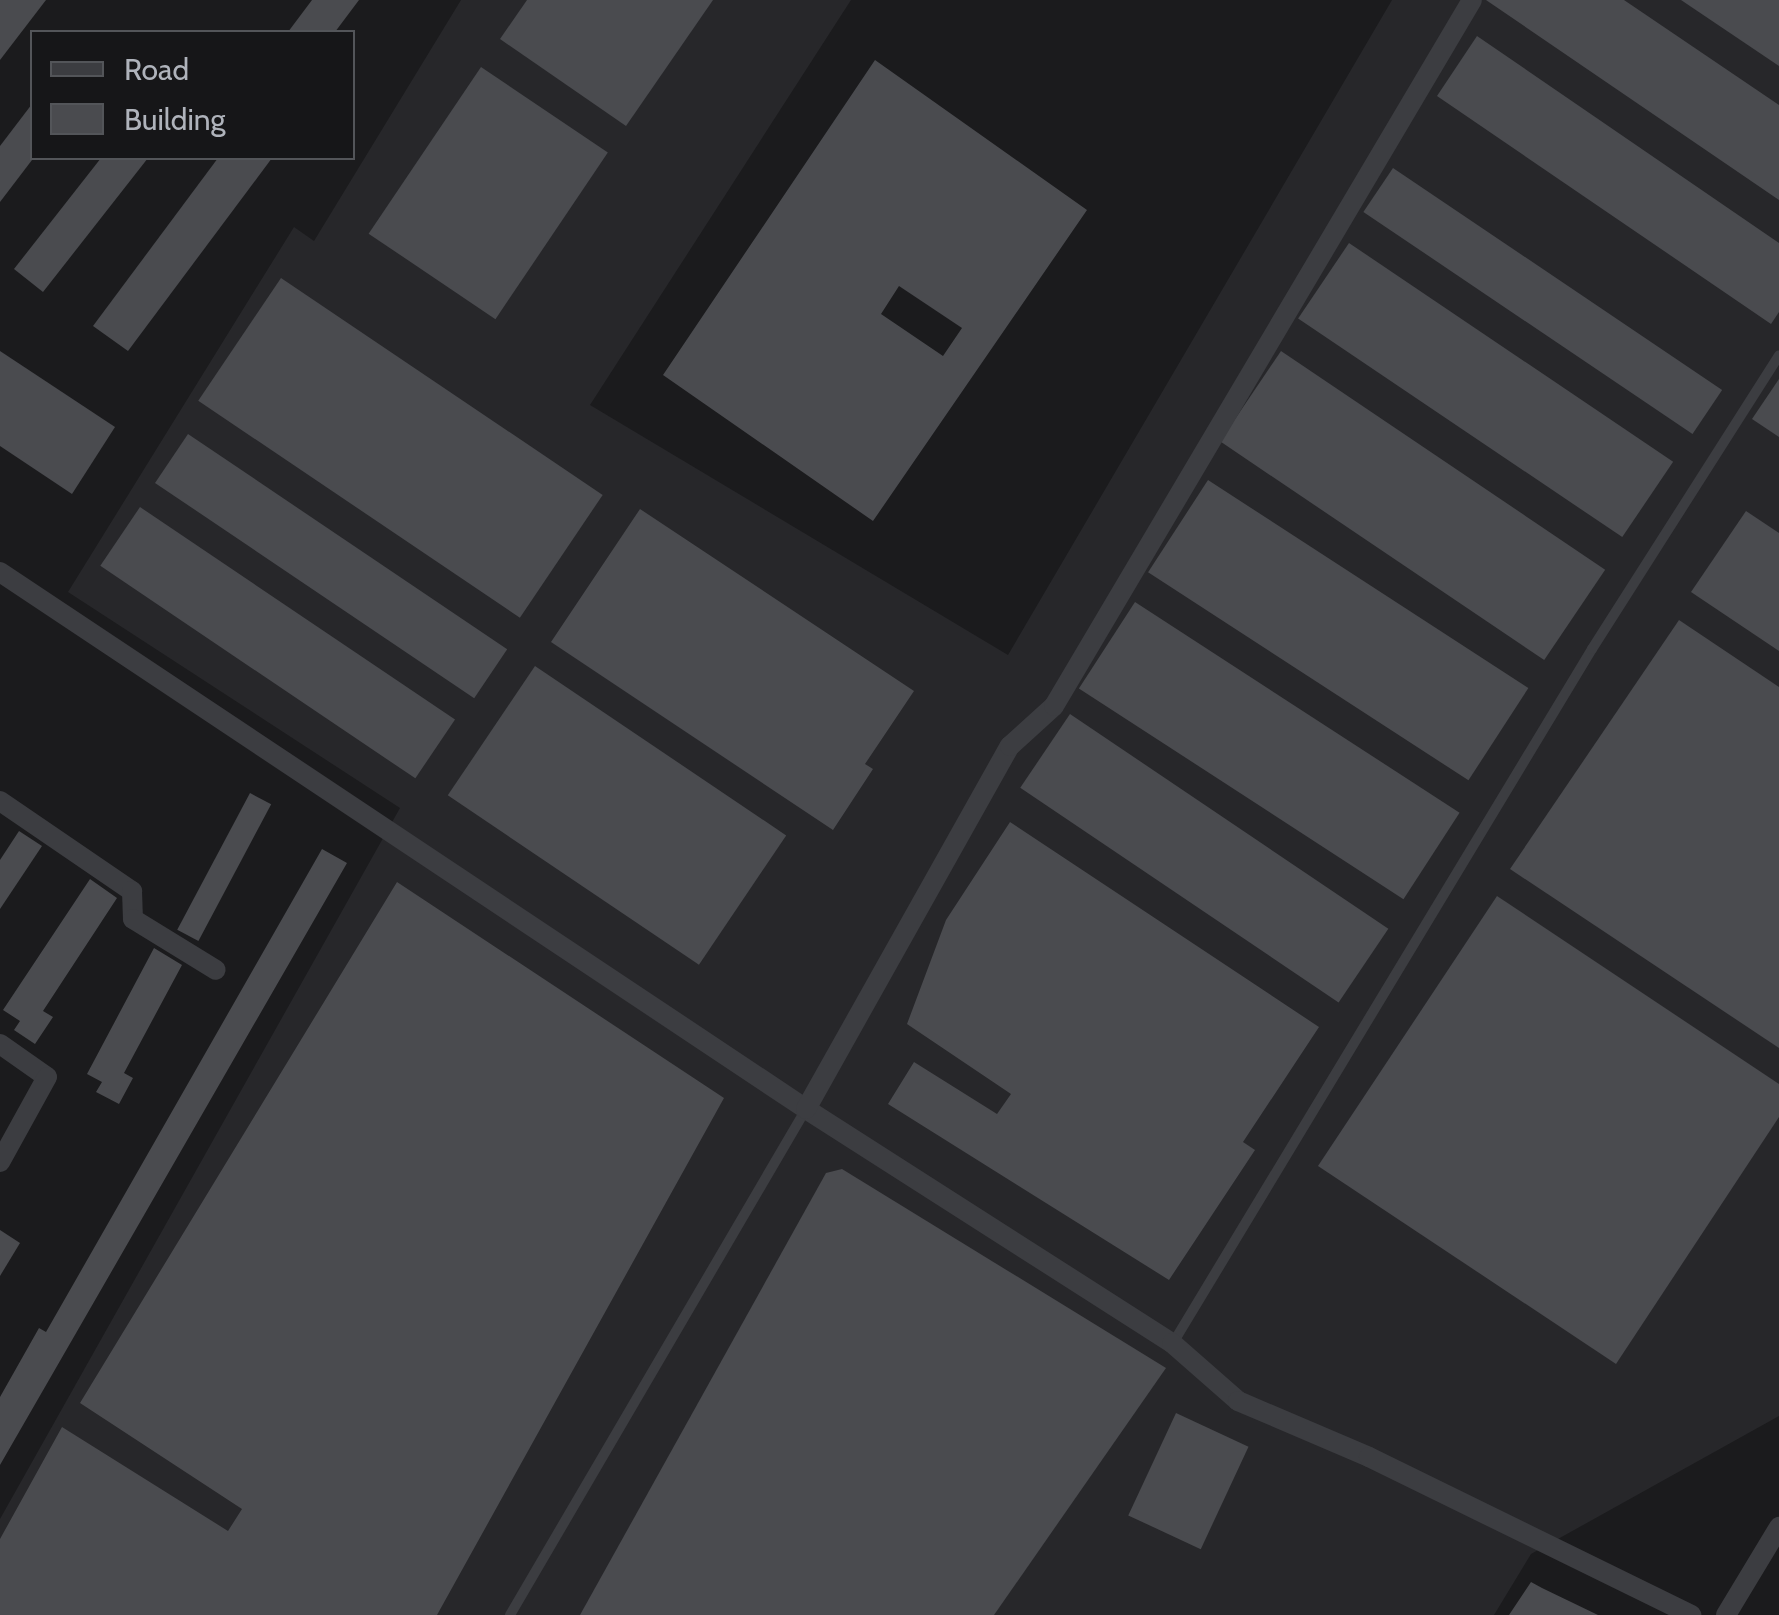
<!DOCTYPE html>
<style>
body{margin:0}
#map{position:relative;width:1779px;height:1615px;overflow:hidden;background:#1b1b1d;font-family:Cabin,sans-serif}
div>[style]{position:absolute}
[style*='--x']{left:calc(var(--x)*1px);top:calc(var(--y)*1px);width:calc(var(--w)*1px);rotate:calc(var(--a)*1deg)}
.built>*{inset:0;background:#27272a}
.building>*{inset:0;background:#4a4b4f;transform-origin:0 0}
.service>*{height:10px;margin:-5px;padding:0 5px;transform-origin:5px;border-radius:5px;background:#3c3d41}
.minor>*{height:20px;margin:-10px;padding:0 10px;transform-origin:10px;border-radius:10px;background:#3c3d41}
span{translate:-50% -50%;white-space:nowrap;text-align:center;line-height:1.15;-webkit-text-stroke:8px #161618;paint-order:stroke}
.legend{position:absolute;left:30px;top:30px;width:325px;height:130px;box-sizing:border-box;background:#161618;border:2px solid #535559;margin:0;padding:12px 18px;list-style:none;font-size:30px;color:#afb3bb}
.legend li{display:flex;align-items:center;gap:20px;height:50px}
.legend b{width:50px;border:2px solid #535559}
</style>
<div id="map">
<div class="built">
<div style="clip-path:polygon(461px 0,851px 0,590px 405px,1008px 655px,1392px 0,1779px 0,1779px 1416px,1531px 1554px,1494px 1615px,0 1615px,0 1519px,400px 808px,68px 592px,294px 227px,314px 241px)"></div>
</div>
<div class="building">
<div style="clip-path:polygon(0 0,46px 0,0 60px)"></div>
<div style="clip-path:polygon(312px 0,359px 0,335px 32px,288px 32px)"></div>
<div style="clip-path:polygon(527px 0,713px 0,626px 126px,500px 39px)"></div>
<div style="clip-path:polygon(1486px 0,1624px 0,1779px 105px,1779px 200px)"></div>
<div style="clip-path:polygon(1681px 0,1779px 0,1779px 66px)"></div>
<div style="clip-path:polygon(1477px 36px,1779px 243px,1779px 312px,1771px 324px,1437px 96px)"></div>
<div style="clip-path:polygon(evenodd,875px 60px,1087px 210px,873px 521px,663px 375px,875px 60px,899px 286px,962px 328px,943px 356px,881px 314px,899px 286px)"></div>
<div style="left:481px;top:67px;width:153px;height:201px;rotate:34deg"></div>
<div style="clip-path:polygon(32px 104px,32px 160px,0 202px,0 146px)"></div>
<div style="clip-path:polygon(101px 158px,148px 158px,43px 292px,14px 269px)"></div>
<div style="clip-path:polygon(218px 158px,272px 158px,128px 351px,93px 326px)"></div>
<div style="left:1393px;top:168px;width:397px;height:53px;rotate:34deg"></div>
<div style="left:1349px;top:243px;width:391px;height:91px;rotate:34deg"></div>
<div style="left:281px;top:278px;width:388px;height:148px;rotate:34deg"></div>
<div style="clip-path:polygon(0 351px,115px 427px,72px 494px,0 446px)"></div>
<div style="left:1281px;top:351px;width:391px;height:109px;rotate:34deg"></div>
<div style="clip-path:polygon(1779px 379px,1779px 437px,1752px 419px)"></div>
<div style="left:188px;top:434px;width:385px;height:59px;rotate:34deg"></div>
<div style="left:1208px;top:480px;width:382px;height:110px;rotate:33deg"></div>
<div style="left:140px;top:507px;width:380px;height:71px;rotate:34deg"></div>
<div style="clip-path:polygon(640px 509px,914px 691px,865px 764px,873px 769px,833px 830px,551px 642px)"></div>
<div style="clip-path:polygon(1746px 511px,1779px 533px,1779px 651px,1691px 592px)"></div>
<div style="left:1135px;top:602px;width:387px;height:103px;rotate:33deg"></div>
<div style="clip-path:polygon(1679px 620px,1779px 687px,1779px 1048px,1510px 869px)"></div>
<div style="left:535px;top:666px;width:303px;height:156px;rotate:34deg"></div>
<div style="left:1070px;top:714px;width:384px;height:89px;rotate:34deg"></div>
<div style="left:250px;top:793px;width:24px;height:155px;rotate:28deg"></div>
<div style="clip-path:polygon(1010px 822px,1319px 1027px,1243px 1142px,1255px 1150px,1169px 1280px,888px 1104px,914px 1062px,997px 1114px,1011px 1094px,907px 1024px,946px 920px)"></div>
<div style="clip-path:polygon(19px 831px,42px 846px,0 909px,0 860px)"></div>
<div style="clip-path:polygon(322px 849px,347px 863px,0 1465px,0 1397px,39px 1328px,46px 1332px)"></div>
<div style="clip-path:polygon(90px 879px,117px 898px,43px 1011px,53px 1017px,35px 1044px,14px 1030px,20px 1021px,3px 1010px)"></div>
<div style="clip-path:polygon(397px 882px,724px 1098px,437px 1615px,0 1615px,0 1539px,62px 1427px,228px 1531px,242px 1509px,80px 1403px)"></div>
<div style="clip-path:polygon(1497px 896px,1779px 1084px,1779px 1117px,1616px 1364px,1318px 1166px)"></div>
<div style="clip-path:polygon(154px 948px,182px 965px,124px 1073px,133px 1078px,119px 1104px,96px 1092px,102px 1082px,87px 1074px)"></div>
<div style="clip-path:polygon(842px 1169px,1166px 1368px,994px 1615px,580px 1615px,826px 1173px)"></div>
<div style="clip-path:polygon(0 1230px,20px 1243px,0 1276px)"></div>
<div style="left:1176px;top:1413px;width:80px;height:113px;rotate:25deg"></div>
<div style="clip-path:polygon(1531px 1582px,1542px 1588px,1598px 1615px,1509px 1615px)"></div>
</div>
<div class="service">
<div style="--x:1173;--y:1343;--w:811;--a:-58.88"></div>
<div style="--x:1592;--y:649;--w:348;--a:-57.5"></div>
<div style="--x:510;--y:1615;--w:586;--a:-59.67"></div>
</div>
<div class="minor">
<div style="--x:0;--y:572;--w:969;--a:33.67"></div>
<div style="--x:806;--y:1109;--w:434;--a:32.6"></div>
<div style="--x:1172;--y:1343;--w:88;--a:41.3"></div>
<div style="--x:1238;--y:1401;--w:142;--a:23.1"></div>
<div style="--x:1369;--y:1457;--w:359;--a:26.1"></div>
<div style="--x:0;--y:801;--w:160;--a:34.3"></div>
<div style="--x:132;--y:891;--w:28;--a:88"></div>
<div style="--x:133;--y:919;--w:97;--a:31.6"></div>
<div style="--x:0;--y:1044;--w:57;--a:35.1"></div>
<div style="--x:47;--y:1077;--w:97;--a:118.9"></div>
<div style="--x:806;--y:1109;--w:416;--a:-60.7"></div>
<div style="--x:1010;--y:746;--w:59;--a:-42.3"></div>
<div style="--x:1054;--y:706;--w:820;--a:-59.37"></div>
<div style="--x:1726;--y:1615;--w:103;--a:-58.9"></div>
</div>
<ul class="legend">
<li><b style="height:12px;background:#3c3d41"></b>Road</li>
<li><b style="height:28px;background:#4a4b4f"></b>Building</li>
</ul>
</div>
